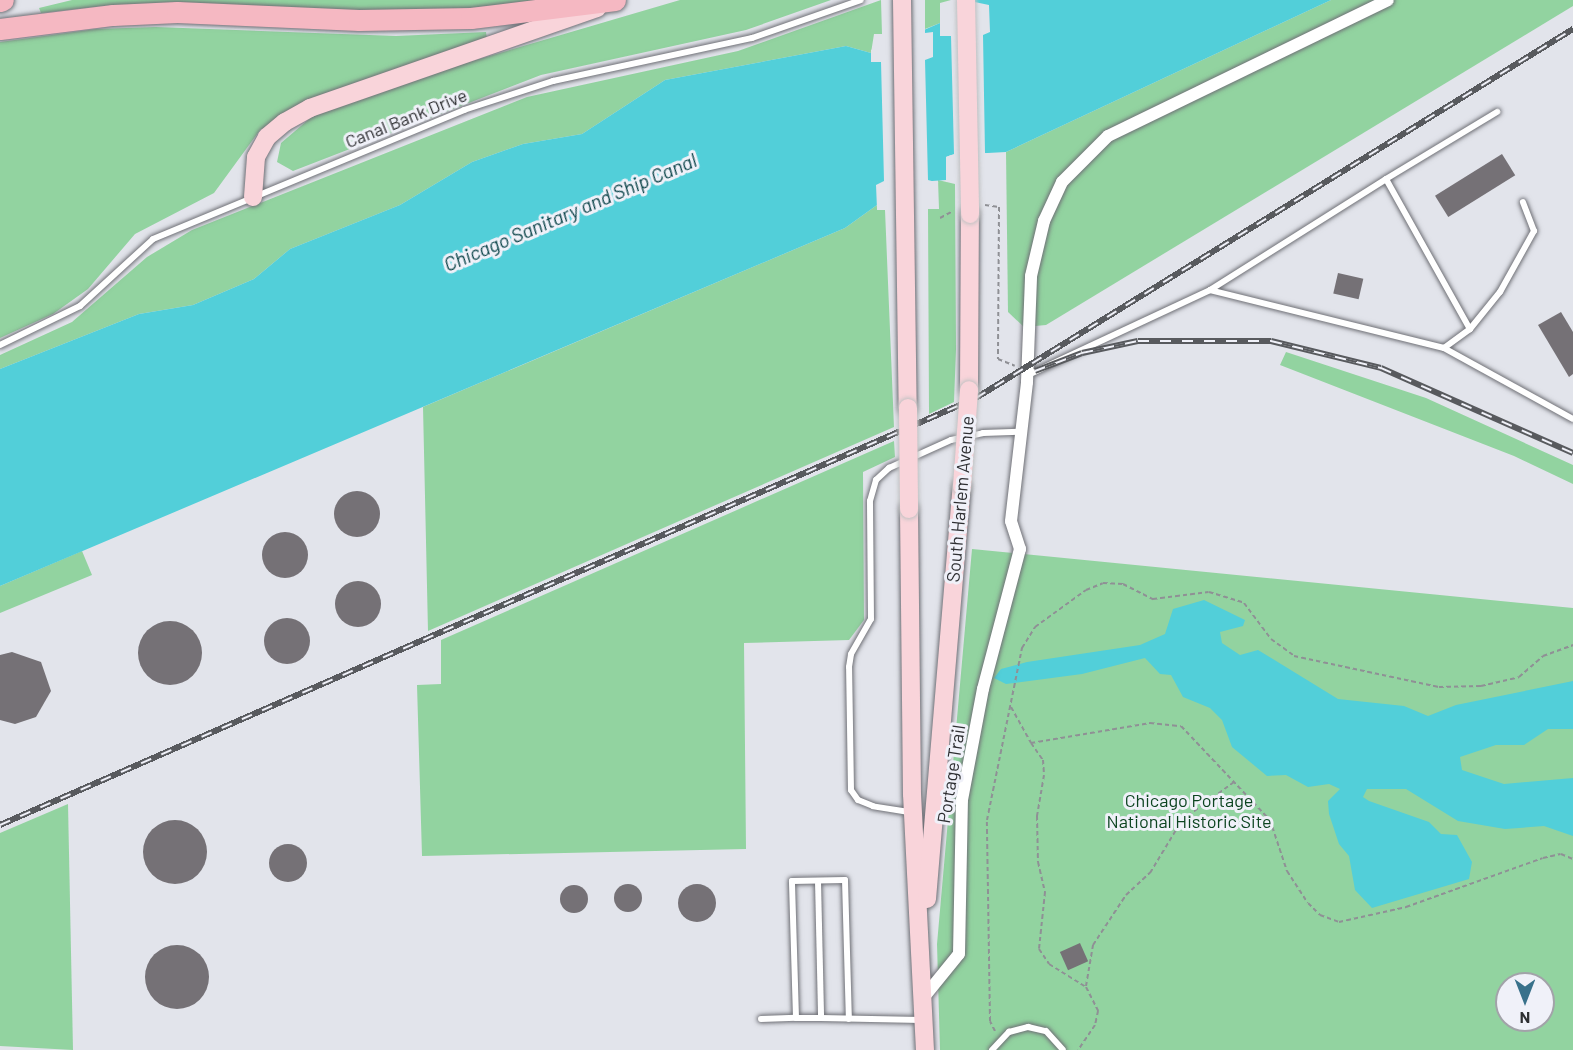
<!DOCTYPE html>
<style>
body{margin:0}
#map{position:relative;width:1573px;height:1050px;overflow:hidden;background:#e2e4eb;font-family:Barlow,sans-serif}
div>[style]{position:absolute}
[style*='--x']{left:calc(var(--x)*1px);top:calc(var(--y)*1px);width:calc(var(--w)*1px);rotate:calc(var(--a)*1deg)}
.green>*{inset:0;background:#92d3a0}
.water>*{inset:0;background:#52cfd9}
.pier>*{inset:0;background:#e2e4eb}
.building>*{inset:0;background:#757176;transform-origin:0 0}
.round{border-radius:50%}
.path>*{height:2px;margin-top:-1px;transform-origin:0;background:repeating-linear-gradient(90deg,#8f9095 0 4.5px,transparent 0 7.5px)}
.roads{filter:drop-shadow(0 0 2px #6f7076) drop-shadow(0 0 2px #6f7076)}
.service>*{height:6px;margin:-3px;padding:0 3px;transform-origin:3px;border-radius:3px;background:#fff}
.minor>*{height:12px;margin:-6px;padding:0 6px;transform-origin:6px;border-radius:6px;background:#fff}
.primary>*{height:18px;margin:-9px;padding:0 9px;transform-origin:9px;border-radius:9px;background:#f9d4da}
.motorway>*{height:21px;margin:-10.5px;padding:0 10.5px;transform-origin:10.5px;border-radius:10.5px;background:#f5b8c2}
.rail>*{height:6px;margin-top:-3px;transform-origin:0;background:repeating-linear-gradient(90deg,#f0f1f9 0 11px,#585a5e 0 22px);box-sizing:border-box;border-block:2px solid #585a5e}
.bridges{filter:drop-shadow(0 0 2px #c0c1c2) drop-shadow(0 0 2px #c0c1c2)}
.primary-bridge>*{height:18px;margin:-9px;padding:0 9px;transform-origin:9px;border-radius:9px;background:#f9d4da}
span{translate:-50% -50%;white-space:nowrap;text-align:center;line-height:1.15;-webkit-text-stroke:6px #f0f1f9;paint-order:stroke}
.street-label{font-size:18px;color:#2e2f32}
.park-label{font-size:18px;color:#0c4420}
.water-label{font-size:20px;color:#0b4449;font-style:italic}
.north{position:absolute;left:1495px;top:972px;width:60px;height:60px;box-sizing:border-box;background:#f0f1f9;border:2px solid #a2a3a9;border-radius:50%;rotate:180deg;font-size:16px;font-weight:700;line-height:24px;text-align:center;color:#2e2f32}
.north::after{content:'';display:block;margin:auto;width:21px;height:27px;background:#39718b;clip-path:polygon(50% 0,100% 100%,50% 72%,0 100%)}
</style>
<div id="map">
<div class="green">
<div style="clip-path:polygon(72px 0,546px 0,423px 13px,112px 5px,41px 13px,39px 8px)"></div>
<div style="clip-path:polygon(680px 0,831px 0,746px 30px,541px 75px,293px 171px,277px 162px,281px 143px,315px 114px,421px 76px)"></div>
<div style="clip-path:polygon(881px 0,882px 34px,874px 34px,871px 53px,846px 46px,665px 80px,582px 134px,523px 144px,472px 162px,400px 205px,290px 249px,254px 279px,193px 305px,139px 314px,0 369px,0 355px,72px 322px,147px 257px,192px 230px,527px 97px,738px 51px)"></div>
<div style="clip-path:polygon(925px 0,951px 0,940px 3px,940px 23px,925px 29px)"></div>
<div style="clip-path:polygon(1331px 0,1573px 0,1573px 6px,1046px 325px,1024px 327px,1008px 312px,1006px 152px)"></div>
<div style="clip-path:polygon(156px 27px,396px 36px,486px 32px,487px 40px,302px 106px,260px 130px,214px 193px,135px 234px,88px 289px,53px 314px,0 338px,0 42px,96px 29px)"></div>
<div style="clip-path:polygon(938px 180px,955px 184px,956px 349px,954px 402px,929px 414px,928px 209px,939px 209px)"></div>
<div style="clip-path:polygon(877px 205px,877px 210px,885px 210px,894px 427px,428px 631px,423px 407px,845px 228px)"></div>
<div style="clip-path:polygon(1286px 352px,1426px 398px,1573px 465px,1573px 484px,1514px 456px,1280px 365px)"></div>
<div style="clip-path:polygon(894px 441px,895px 457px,863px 472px,864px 620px,849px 640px,744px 643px,746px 849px,422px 856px,417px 685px,441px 684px,441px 640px)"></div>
<div style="clip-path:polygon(evenodd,972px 549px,1573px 608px,1573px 1050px,940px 1050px,937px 944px,972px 549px,1507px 984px,1543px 984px,1543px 1020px,1507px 1020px,1507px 984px)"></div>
<div style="clip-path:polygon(82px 551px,92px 575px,0 613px,0 586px)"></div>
<div style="clip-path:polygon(68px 804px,73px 1050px,0 1046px,0 833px)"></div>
</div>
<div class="water">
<div style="clip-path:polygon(970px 0,1331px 0,1006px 152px,951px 155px,946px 157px,946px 180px,877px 185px,877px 205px,845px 228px,0 586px,0 369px,139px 314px,193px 305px,254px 279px,290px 249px,400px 205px,472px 162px,523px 144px,582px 134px,665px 80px,846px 46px,871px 53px,940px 23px)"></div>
<div style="clip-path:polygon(1204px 600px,1245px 620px,1243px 626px,1220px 632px,1222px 643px,1240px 655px,1258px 650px,1338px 699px,1404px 706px,1428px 716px,1456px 705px,1573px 681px,1573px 729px,1548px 729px,1524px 745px,1496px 745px,1460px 757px,1462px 770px,1504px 784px,1573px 778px,1573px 836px,1544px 826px,1505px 829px,1458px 821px,1406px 789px,1367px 789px,1363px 797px,1369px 801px,1429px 822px,1441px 834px,1457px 835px,1472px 862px,1469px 879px,1372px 908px,1355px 890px,1349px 856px,1339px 844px,1329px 814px,1328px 801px,1340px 789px,1329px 784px,1308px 787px,1286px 775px,1267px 776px,1232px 747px,1222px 720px,1210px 708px,1183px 697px,1171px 675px,1160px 674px,1145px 658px,1082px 674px,1006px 684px,994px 678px,1001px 669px,1027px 662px,1140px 645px,1165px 634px,1173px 609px)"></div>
</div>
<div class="pier">
<div style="clip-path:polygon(965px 0,989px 5px,990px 32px,983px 35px,985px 153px,995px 156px,949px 159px,946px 183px,946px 157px,954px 154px,951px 36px,940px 36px,940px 19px)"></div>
<div style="clip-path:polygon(925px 26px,925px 33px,933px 32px,933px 57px,925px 60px,928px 180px,939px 183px,879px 187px,877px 209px,876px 185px,884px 181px,881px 62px,871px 62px,871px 50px)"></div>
</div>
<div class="building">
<div style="left:1502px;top:154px;width:25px;height:79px;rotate:58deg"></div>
<div style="left:1338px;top:273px;width:26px;height:21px;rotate:13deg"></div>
<div style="clip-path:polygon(1561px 312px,1573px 332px,1573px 374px,1569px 377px,1538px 325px)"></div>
<div class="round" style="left:334px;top:491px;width:46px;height:46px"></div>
<div class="round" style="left:262px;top:532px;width:46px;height:46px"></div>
<div class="round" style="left:335px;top:581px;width:46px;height:46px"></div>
<div class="round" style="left:264px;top:618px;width:46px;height:46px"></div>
<div class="round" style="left:138px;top:621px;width:64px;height:64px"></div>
<div style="clip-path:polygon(12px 652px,41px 662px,51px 691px,36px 717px,15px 724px,0 720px,0 655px)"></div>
<div class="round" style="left:143px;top:820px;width:64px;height:64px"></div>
<div class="round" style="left:269px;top:844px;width:38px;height:38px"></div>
<div class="round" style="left:678px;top:884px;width:38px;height:38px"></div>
<div class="round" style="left:614px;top:884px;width:28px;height:28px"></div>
<div class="round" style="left:560px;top:885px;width:28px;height:28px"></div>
<div style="left:1080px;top:943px;width:20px;height:22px;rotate:66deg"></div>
<div class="round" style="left:145px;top:945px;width:64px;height:64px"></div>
</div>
<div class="path">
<div style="--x:985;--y:205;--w:14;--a:8"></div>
<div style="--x:999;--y:207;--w:152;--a:90.4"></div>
<div style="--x:998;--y:359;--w:18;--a:22"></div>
<div style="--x:940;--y:218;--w:15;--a:-28"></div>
<div style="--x:1011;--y:707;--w:41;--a:60.9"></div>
<div style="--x:1031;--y:743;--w:121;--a:-9.5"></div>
<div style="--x:1150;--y:723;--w:31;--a:6"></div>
<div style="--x:1181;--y:726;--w:129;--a:46.6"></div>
<div style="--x:1270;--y:820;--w:54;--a:71.6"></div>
<div style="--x:1287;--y:871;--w:38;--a:57"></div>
<div style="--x:1308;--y:903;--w:17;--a:45"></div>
<div style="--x:1320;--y:915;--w:20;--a:20"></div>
<div style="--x:1339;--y:922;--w:69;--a:-12.6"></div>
<div style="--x:1406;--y:907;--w:145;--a:-19.7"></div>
<div style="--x:1543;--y:858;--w:18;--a:-13"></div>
<div style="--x:1561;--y:854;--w:13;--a:23"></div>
<div style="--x:1031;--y:743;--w:21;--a:55"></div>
<div style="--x:1043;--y:760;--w:15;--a:86"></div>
<div style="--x:1044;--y:775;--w:42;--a:99.7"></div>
<div style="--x:1037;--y:816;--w:46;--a:88.8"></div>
<div style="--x:1038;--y:862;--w:31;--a:77"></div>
<div style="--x:1045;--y:892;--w:57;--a:96"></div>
<div style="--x:1039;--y:949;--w:18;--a:56"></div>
<div style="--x:1049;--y:964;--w:44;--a:31.9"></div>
<div style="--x:1086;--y:987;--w:27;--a:63"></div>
<div style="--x:1098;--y:1011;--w:14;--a:102"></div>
<div style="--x:1095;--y:1025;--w:30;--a:124"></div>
<div style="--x:1086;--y:986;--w:42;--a:-80.3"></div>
<div style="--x:1093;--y:945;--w:60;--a:-56.6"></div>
<div style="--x:1126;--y:895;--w:33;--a:-43"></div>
<div style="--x:1150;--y:873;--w:62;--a:-58.9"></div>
<div style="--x:1182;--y:820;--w:64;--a:-36.2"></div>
<div style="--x:995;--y:1031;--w:11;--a:-117"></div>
<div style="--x:990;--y:1021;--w:201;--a:-90.9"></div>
<div style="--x:987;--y:820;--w:176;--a:-78.5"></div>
<div style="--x:1022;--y:648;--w:25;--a:-58"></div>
<div style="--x:1035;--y:627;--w:63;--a:-36"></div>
<div style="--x:1086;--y:590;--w:18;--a:-22"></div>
<div style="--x:1103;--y:583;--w:20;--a:3"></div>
<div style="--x:1123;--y:584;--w:34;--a:27"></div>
<div style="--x:1153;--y:599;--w:56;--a:-7.1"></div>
<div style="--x:1209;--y:592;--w:37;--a:17"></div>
<div style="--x:1244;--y:603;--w:45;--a:53.1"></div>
<div style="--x:1271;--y:639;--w:29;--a:36"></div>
<div style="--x:1294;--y:656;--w:148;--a:12.1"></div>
<div style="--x:1439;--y:687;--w:42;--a:-1.4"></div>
<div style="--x:1481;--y:686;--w:39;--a:-13"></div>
<div style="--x:1519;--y:677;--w:32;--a:-41"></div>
<div style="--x:1543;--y:656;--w:32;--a:-20"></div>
</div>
<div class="roads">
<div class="service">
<div style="--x:1386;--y:179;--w:130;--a:-31.1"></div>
<div style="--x:1470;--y:329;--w:48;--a:-51"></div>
<div style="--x:1500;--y:292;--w:70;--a:-60.9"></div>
<div style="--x:1534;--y:231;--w:31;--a:-111"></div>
<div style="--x:0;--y:345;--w:89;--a:-26"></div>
<div style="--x:80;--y:306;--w:99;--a:-42.5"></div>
<div style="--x:153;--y:239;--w:337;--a:-22.5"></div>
<div style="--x:464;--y:110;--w:94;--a:-18"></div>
<div style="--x:553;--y:81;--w:204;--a:-12.2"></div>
<div style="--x:752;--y:38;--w:115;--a:-19.2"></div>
<div style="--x:1444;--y:348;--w:147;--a:28.8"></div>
<div style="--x:1028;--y:375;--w:201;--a:-25"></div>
<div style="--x:1210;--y:290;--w:208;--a:-32.2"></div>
<div style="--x:1386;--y:179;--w:172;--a:60.8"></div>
<div style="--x:1470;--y:329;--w:32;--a:144"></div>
<div style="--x:1444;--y:348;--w:241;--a:-166.1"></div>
<div style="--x:909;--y:812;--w:36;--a:-171"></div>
<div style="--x:873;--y:806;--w:16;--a:-158"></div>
<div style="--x:858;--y:800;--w:12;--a:-125"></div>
<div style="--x:851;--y:790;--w:123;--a:-90.9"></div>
<div style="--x:849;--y:667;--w:13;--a:-81"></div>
<div style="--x:851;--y:654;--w:40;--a:-60.3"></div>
<div style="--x:871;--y:619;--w:118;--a:-90.5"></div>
<div style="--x:870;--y:501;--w:22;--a:-74"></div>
<div style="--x:876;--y:480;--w:18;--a:-43"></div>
<div style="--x:889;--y:468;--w:68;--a:-24.3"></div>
<div style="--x:951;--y:440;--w:33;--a:-12"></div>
<div style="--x:983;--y:433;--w:36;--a:-2"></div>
<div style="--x:818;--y:881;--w:137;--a:88.7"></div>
<div style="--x:821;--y:1018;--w:100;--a:1.1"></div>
<div style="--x:821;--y:1018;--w:25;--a:180"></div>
<div style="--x:796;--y:1018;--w:137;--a:-91.7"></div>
<div style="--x:792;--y:881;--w:53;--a:-1.1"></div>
<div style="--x:845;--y:880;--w:139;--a:88.4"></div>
<div style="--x:761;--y:1019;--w:35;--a:-2"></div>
<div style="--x:992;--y:1050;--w:25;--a:-47"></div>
<div style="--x:1009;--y:1032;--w:20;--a:-15"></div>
<div style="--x:1028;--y:1027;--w:18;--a:13"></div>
<div style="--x:1046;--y:1031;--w:25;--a:48"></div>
</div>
<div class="minor">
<div style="--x:924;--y:997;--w:55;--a:-50.9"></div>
<div style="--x:959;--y:954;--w:154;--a:-88.9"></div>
<div style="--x:962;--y:800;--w:113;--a:-79.3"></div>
<div style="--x:983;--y:689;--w:145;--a:-75.2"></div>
<div style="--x:1020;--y:549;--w:29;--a:-108"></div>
<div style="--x:1011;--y:521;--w:140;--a:-83.4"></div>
<div style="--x:1027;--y:382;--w:106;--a:-87.8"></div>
<div style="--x:1031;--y:276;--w:57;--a:-76.7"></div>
<div style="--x:1044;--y:221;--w:43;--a:-65.2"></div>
<div style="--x:1062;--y:182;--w:65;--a:-45"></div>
<div style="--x:1108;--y:136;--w:311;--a:-25.9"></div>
</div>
<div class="primary">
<div style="--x:902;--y:0;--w:408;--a:89.2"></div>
<div style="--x:253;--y:197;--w:40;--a:-85.7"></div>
<div style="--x:256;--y:157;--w:23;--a:-61"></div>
<div style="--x:267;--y:137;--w:23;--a:-40"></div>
<div style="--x:285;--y:122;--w:29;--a:-29"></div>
<div style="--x:310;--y:108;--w:304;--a:-19.2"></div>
<div style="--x:969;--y:390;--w:176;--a:-89.7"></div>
<div style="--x:909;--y:509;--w:285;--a:89.4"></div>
<div style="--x:912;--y:794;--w:256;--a:87.1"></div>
<div style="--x:927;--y:899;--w:414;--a:-85.2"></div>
</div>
<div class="motorway">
<div style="--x:0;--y:1;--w:3;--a:-18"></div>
<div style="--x:0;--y:29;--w:114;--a:-7.1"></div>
<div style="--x:113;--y:15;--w:64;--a:-2.7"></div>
<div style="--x:177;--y:12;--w:182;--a:2.5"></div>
<div style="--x:359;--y:20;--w:112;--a:-1"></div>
<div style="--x:471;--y:18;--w:145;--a:-7.1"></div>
</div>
</div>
<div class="rail">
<div style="--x:1035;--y:371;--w:50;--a:-21"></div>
<div style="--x:1082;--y:353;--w:57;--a:-12.1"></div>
<div style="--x:1138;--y:341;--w:133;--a:0"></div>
<div style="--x:1271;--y:341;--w:113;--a:13.8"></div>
<div style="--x:1381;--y:368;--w:210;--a:23.9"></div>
<div style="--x:0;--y:825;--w:1065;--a:-23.63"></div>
<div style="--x:976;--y:398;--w:702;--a:-31.72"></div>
</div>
<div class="bridges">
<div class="primary-bridge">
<div style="--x:966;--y:0;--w:214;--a:88.9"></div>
<div style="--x:908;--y:408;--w:101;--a:89.4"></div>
<div style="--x:962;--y:486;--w:96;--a:-85.8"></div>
</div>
</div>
<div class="street-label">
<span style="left:406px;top:118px;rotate:-22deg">Canal Bank Drive</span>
<span style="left:960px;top:499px;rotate:-85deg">South Harlem Avenue</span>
<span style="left:951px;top:774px;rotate:-81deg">Portage Trail</span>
</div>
<div class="park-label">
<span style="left:1189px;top:811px">Chicago Portage<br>National Historic Site</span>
</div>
<div class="water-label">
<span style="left:570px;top:212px;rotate:-23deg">Chicago Sanitary and Ship Canal</span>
</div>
<div class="north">N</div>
</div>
